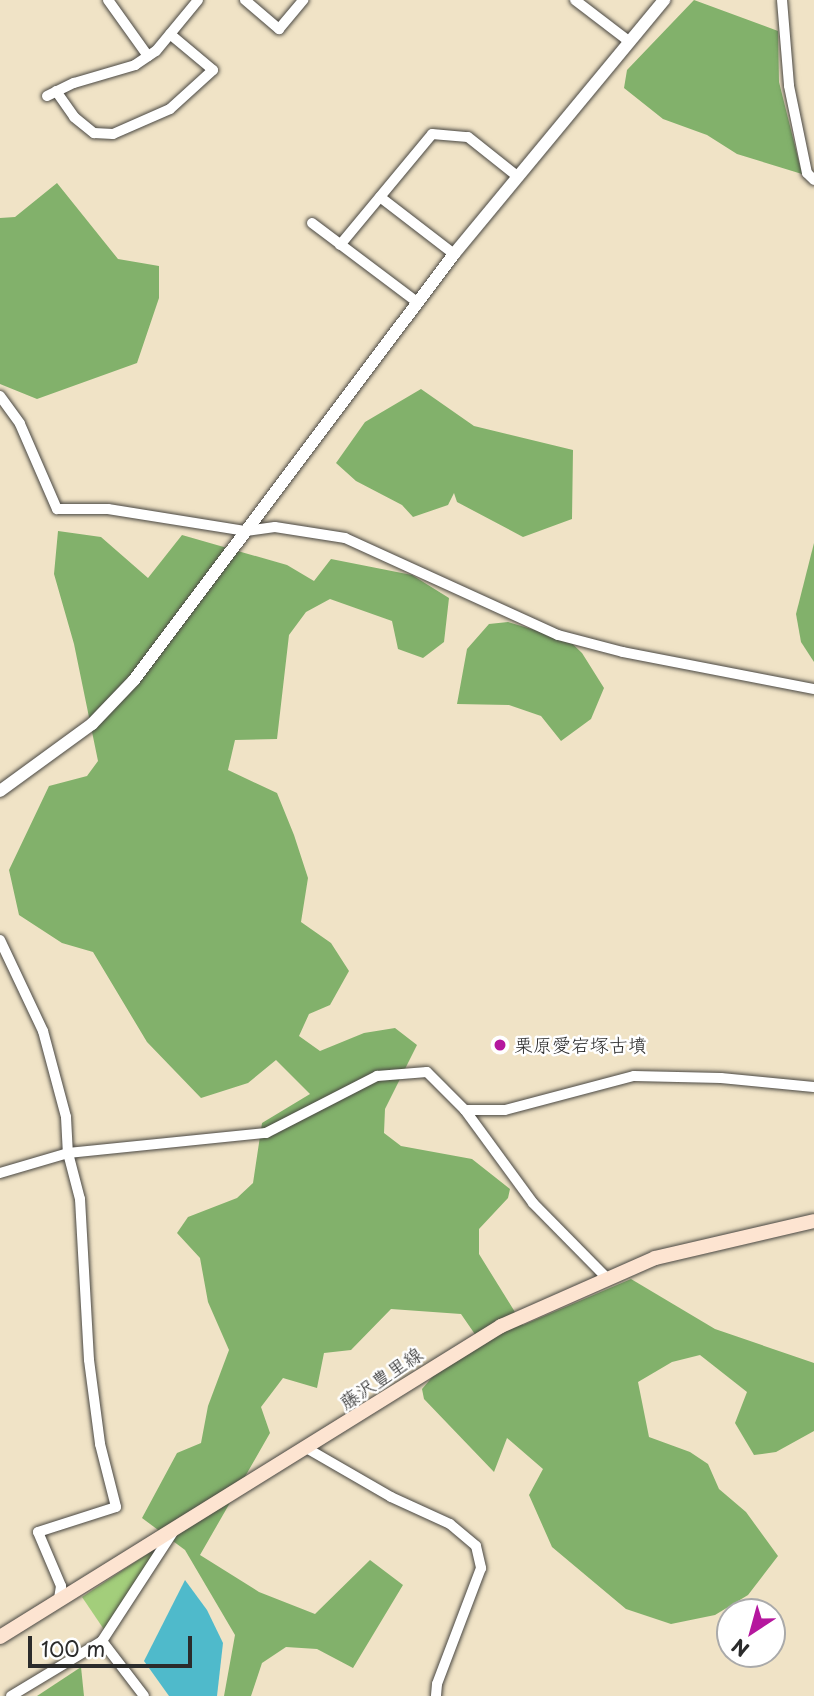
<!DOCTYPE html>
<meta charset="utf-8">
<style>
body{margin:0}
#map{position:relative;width:814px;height:1696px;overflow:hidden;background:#f0e3c6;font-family:"Playpen Sans","Klee One",sans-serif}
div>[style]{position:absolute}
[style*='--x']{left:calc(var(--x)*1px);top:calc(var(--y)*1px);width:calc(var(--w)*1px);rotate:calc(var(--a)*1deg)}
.green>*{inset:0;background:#a3ce7b}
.forest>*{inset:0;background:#82b16b}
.water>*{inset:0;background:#4fbacb}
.roads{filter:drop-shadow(0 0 2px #494742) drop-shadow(0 0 2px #494742)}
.minor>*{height:10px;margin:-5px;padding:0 5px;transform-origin:5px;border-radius:5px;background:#fff}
.tertiary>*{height:12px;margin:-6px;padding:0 6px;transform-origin:6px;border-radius:6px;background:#fff}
.secondary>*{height:14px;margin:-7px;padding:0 7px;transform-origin:7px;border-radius:7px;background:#fde4d1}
.dots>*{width:19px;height:19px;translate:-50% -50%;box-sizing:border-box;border:4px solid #fff;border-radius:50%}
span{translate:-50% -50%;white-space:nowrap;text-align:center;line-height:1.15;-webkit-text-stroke:5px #fff;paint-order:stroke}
.poi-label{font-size:19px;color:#2b2b2b}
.left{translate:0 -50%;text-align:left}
.street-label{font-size:19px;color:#2b2b2b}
.north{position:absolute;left:716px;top:1598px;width:70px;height:70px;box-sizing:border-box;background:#fff;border:2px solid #aaa;border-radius:50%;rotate:216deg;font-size:19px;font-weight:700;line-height:28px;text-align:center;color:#2b2b2b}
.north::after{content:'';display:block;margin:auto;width:24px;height:32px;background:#b5179e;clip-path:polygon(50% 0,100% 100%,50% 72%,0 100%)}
.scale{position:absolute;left:28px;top:1636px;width:164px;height:32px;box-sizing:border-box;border:4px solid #2b2b2b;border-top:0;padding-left:9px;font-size:21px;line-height:24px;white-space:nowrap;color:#2b2b2b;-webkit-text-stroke:5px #fff;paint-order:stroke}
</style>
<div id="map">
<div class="green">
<div style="clip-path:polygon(155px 1549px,154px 1556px,105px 1631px,82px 1597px)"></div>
</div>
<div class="forest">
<div style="clip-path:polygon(694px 0,778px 31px,779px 82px,802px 174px,737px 154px,707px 135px,663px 119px,624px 88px,627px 70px)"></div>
<div style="clip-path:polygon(57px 183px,118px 259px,159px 266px,159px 298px,137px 363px,37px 399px,0 384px,0 218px,15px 217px)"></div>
<div style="clip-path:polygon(421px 389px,474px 426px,573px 450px,572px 519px,523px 537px,457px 502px,454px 493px,448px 505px,413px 517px,402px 505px,356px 481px,336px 463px,365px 422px)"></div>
<div style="clip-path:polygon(58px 531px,101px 537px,148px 578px,182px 535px,287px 565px,314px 581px,331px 559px,412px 575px,449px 598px,444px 642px,423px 658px,398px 649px,392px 621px,330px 599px,306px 612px,289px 635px,277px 739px,235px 740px,228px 770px,277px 793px,294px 835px,308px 878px,301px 922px,331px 943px,349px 971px,330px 1005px,309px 1014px,299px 1036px,320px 1051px,364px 1033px,395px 1028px,417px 1045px,385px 1109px,384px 1133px,401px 1146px,472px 1159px,510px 1189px,508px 1198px,479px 1229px,479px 1254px,523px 1325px,631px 1279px,715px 1329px,814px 1363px,814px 1431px,776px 1452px,754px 1455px,735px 1423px,747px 1392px,700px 1355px,672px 1362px,638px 1382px,649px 1437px,690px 1452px,708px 1464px,719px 1489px,746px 1512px,778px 1556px,748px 1595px,715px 1615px,671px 1624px,626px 1609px,552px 1547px,529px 1495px,543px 1469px,507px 1438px,494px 1472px,424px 1399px,422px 1389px,434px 1375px,481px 1343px,461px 1314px,391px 1309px,351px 1350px,324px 1353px,317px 1388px,283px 1378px,261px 1407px,270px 1433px,200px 1555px,259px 1592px,315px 1614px,370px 1560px,403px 1585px,353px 1668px,317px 1649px,286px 1647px,262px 1663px,251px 1696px,224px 1696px,235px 1635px,185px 1550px,142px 1518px,177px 1453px,201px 1443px,208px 1406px,229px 1350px,208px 1302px,200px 1258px,177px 1233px,188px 1217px,237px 1198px,253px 1183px,262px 1123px,310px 1094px,276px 1060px,248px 1083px,201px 1098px,147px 1042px,93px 952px,62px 943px,19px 915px,9px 870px,49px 786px,87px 776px,98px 761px,74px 644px,54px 574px)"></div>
<div style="clip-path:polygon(814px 543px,814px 662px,801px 642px,796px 614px)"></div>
<div style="clip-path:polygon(508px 622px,538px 631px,556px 628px,582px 653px,604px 688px,591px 719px,561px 741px,541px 716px,509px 705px,457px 704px,467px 649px,489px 624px)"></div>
<div style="clip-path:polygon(81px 1667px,84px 1696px,37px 1696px)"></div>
</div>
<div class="water">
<div style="clip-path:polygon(185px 1580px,207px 1610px,223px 1643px,217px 1696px,169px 1696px,144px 1661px)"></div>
</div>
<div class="roads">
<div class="minor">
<div style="--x:108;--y:0;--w:69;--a:54.5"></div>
<div style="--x:245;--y:0;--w:45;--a:40.5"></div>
<div style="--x:279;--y:29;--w:38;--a:-50"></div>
<div style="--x:575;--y:0;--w:69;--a:37.4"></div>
<div style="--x:782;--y:0;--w:86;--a:85.3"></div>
<div style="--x:789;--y:86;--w:89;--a:78.3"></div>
<div style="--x:807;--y:173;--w:10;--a:45"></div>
<div style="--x:56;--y:91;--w:32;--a:55"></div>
<div style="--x:74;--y:117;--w:26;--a:39"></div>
<div style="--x:94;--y:133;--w:19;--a:3"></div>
<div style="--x:113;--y:134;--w:62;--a:-23.7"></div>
<div style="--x:170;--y:109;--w:58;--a:-42.2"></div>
<div style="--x:213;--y:70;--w:56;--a:-140.1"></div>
<div style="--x:47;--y:96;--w:30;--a:-26"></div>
<div style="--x:74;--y:83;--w:64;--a:-16.4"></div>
<div style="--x:135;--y:65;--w:25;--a:-34"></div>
<div style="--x:156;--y:51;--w:66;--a:-50.5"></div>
<div style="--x:380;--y:197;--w:93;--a:37.6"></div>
<div style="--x:312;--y:223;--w:131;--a:37"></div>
<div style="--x:340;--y:245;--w:144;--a:-50.3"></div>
<div style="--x:432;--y:134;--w:36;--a:5"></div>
<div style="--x:468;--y:137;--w:63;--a:38.5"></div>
<div style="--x:0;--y:396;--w:34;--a:54"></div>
<div style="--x:20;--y:424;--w:93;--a:66.5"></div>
<div style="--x:57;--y:509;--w:51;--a:0"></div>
<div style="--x:108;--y:509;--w:140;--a:9.1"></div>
<div style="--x:246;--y:531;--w:29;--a:-8"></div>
<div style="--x:275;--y:527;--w:71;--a:8.9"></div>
<div style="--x:345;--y:538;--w:234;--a:24.5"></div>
<div style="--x:558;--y:635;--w:67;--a:14.7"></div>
<div style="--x:623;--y:652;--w:195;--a:11"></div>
<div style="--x:0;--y:940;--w:101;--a:64.7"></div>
<div style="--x:43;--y:1031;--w:89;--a:75"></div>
<div style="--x:66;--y:1117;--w:36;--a:87"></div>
<div style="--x:68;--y:1153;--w:48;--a:75.4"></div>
<div style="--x:80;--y:1199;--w:161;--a:86.8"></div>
<div style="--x:89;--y:1360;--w:85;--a:82.5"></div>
<div style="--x:100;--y:1444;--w:65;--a:75.7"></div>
<div style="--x:116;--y:1507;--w:82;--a:162.2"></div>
<div style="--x:38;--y:1532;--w:59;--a:66.9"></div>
<div style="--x:61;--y:1586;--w:12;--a:99"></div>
<div style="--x:465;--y:1110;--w:40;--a:0"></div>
<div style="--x:505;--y:1110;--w:133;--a:-14.8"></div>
<div style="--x:634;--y:1076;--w:87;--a:1.3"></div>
<div style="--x:721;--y:1078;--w:93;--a:5.5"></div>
<div style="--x:0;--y:1173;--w:71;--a:-16.4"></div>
<div style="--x:68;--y:1153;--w:199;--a:-5.8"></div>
<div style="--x:266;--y:1133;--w:125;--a:-27.2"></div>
<div style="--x:377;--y:1076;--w:50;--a:-4.6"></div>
<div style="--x:427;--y:1072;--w:54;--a:45"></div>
<div style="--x:465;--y:1110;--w:115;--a:53.8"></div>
<div style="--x:533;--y:1203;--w:103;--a:45.4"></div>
<div style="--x:308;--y:1449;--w:96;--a:30"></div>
<div style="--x:391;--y:1497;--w:65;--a:24.6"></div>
<div style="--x:450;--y:1524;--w:34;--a:40"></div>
<div style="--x:476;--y:1546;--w:23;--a:77"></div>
<div style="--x:481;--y:1568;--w:124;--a:110.8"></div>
<div style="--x:437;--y:1684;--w:12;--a:95"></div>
<div style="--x:102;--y:1641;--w:69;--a:52.6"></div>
<div style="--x:11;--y:1696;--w:106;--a:-31.1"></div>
<div style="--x:102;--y:1641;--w:130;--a:-56.9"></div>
</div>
<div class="tertiary">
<div style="--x:0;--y:791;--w:114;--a:-36.1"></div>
<div style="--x:92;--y:724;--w:61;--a:-46.3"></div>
<div style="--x:134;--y:680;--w:533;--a:-53.09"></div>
<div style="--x:454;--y:254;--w:330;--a:-50.4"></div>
</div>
<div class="secondary">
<div style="--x:0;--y:1637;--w:590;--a:-31.83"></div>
<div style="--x:501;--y:1326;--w:168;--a:-23.8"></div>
<div style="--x:655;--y:1258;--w:163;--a:-13.1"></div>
</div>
</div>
<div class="dots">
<div style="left:500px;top:1045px;background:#b5179e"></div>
</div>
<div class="poi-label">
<span class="left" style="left:514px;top:1045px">栗原愛宕塚古墳</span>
</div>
<div class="street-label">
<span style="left:381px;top:1378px;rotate:-34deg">藤沢豊里線</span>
</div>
<div class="north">N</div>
<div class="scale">100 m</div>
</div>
